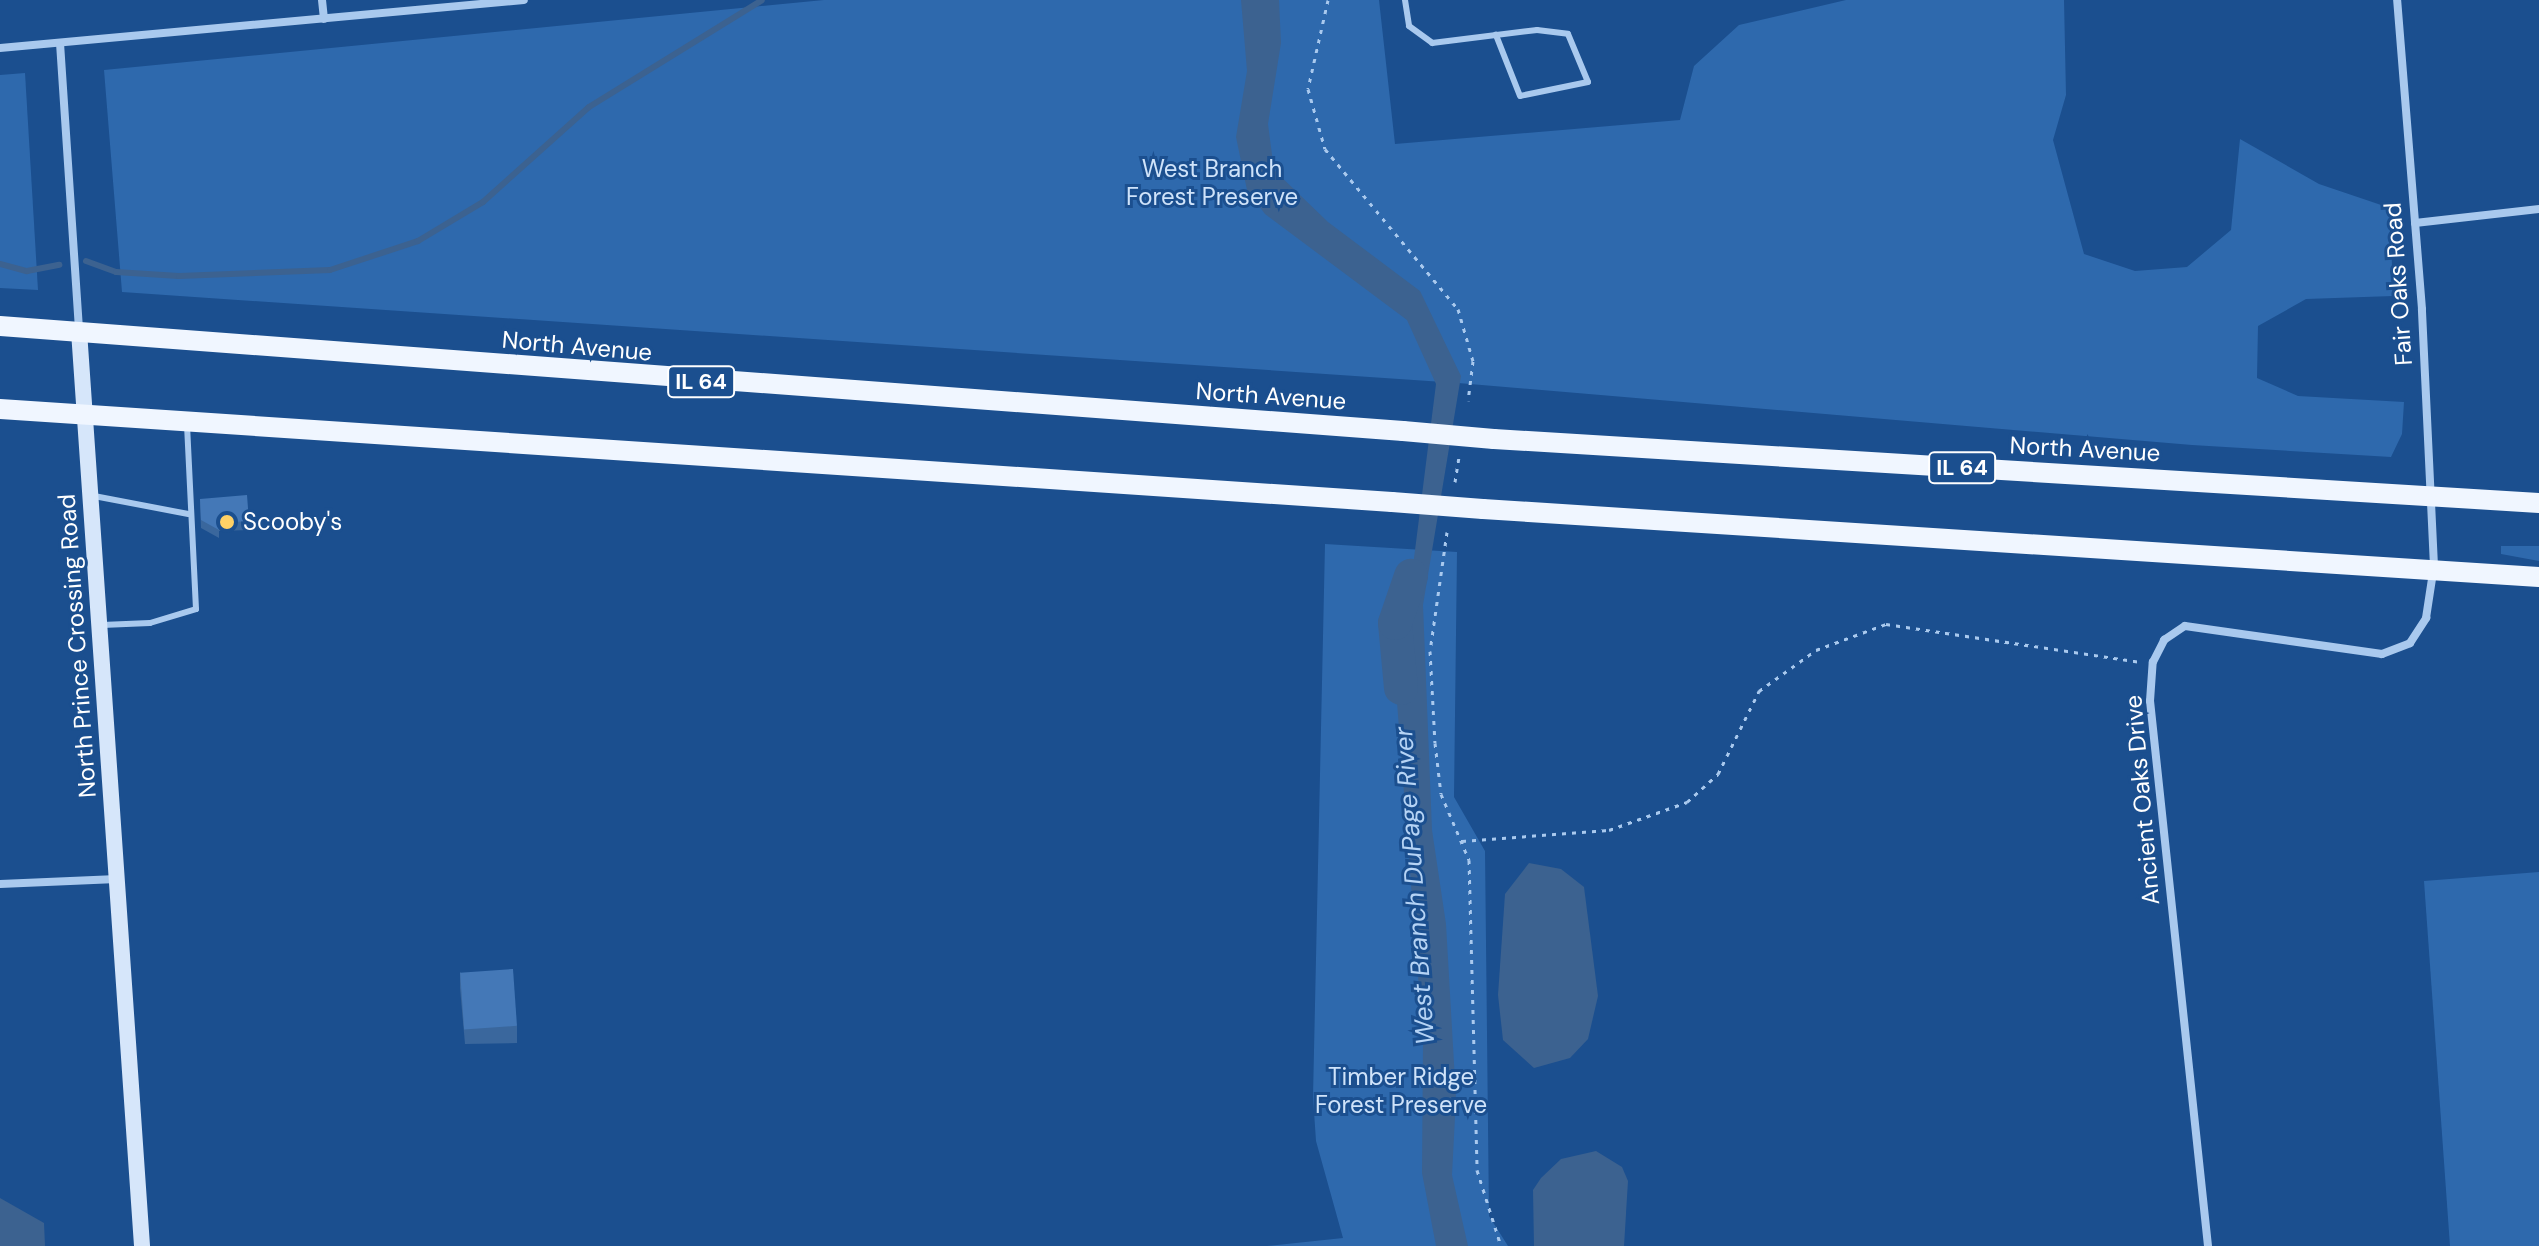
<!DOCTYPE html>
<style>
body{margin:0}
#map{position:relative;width:2539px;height:1246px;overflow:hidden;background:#1b4f8f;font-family:"DM Sans",sans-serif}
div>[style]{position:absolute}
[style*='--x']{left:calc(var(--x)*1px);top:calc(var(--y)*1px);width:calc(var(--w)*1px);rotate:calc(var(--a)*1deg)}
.green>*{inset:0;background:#2e69ad}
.water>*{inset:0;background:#3c6290}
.stream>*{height:6px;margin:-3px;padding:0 3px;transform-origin:3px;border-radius:3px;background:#3c6290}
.river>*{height:34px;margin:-17px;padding:0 17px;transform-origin:17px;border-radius:17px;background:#3c6290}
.path>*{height:3px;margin-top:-1.5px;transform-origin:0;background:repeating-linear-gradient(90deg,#a9c9ee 0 4px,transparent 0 10px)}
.lane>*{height:6px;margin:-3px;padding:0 3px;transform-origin:3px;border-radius:3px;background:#a9c9ee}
.street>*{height:8px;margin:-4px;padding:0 4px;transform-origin:4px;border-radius:4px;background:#a9c9ee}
.secondary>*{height:16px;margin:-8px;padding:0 8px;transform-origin:8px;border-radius:8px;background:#d6e6fa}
.primary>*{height:20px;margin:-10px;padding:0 10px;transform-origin:10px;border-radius:10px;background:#f0f6ff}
.primary-bridge>*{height:20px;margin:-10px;padding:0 10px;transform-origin:10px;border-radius:10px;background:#f0f6ff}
.wall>*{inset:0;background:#3a679d}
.building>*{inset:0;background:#4478b7;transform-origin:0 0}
.dots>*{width:22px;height:22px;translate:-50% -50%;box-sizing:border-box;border:4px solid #1b4f8f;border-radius:50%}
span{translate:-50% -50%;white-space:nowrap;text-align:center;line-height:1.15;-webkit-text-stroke:6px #1b4f8f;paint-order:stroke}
.shield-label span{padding:2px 6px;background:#1b4f8f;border:2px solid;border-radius:6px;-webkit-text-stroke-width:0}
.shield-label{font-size:22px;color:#fff;font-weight:700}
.park-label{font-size:24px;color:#cfe3fa}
.street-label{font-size:24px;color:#fff}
.poi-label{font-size:24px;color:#fff}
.left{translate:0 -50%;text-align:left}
.water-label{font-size:26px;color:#b5d3f5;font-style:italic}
</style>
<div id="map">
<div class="green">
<div style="clip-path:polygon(824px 0,1379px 0,1395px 144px,1680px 120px,1694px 66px,1739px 25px,1846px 0,2064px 0,2066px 95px,2053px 140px,2084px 254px,2135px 271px,2187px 267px,2231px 230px,2240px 139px,2319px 184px,2390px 208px,2393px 296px,2306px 299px,2258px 326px,2257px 378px,2298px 396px,2404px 402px,2402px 434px,2391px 457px,2192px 445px,1458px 383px,122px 292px,104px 70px)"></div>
<div style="clip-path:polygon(25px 73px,38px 290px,0 288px,0 75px)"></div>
<div style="clip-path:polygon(1325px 544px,1457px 552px,1454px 797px,1485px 851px,1489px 1216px,1508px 1246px,1267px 1246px,1343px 1238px,1316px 1141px,1313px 1097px)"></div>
<div style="clip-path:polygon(2501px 546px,2539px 546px,2539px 561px,2501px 554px)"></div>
<div style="clip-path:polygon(2539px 872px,2539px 1246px,2450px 1246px,2424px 881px)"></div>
</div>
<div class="water">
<div style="clip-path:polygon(1241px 0,1279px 0,1281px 43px,1268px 124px,1274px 170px,1328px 222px,1420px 291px,1461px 376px,1423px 605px,1432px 830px,1446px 924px,1456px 1098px,1452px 1175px,1468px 1246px,1436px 1246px,1422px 1173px,1423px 1041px,1395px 676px,1393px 603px,1413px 566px,1436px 384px,1407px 320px,1265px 214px,1247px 190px,1236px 137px,1247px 71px)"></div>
<div style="clip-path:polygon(1529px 863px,1561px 869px,1584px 887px,1598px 996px,1588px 1039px,1570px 1058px,1534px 1068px,1503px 1040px,1498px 995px,1505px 894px)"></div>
<div style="clip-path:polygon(1596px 1151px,1622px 1167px,1628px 1181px,1624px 1246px,1534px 1246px,1533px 1190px,1541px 1178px,1561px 1159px)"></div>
<div style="clip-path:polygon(0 1198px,44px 1223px,45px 1246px,0 1246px)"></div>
</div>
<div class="stream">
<div style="--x:86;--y:261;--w:32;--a:20"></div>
<div style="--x:116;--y:272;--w:63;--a:3.6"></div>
<div style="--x:179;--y:276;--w:151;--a:-2.3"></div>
<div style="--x:330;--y:270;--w:93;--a:-18.2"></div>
<div style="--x:418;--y:241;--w:76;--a:-31"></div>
<div style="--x:483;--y:202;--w:142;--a:-41.9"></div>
<div style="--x:589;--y:107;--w:203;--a:-31.7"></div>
<div style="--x:0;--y:264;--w:28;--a:15"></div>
<div style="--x:27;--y:271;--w:33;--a:-11"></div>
</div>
<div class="river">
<div style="--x:1401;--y:688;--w:65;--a:-95.3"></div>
<div style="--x:1395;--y:623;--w:50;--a:-71.2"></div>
</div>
<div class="path">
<div style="--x:1328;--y:0;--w:91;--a:102.7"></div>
<div style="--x:1308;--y:89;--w:62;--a:74.2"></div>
<div style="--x:1325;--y:149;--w:208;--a:50.3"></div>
<div style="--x:1458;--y:309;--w:54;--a:73.9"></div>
<div style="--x:1473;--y:361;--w:40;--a:97.1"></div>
<div style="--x:1455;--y:482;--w:25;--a:-81"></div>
<div style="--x:1447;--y:532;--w:120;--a:98.1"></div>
<div style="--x:1430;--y:651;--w:92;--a:86.9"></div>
<div style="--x:1435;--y:743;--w:51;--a:83.3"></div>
<div style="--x:1441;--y:794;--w:72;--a:67"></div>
<div style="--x:1469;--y:860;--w:310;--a:88.5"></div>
<div style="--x:1477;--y:1170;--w:80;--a:72.5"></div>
<div style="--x:1462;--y:841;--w:147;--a:-4.3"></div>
<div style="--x:1609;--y:830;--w:83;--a:-19.7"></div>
<div style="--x:1687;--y:802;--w:42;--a:-42.1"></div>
<div style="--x:1718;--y:774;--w:93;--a:-63.7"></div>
<div style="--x:1759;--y:691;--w:70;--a:-35.7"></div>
<div style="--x:1816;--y:650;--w:75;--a:-20.4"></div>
<div style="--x:1886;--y:624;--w:256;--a:8.5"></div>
</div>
<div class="lane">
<div style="--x:1405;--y:0;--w:26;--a:81"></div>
<div style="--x:1409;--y:26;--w:29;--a:36"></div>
<div style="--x:1432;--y:43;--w:106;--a:-7.1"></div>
<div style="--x:1537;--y:30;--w:31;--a:7"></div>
<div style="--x:1568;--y:34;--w:52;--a:67.4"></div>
<div style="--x:1588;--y:82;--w:69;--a:168.4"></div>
<div style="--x:1520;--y:96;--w:66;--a:-111.5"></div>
<div style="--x:94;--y:496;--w:96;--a:10.8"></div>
<div style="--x:102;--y:625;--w:48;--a:-2.4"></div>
<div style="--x:150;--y:623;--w:48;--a:-16.9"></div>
<div style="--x:196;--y:609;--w:183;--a:-92.8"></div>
</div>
<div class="street">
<div style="--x:322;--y:0;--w:19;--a:84"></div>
<div style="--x:60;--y:43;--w:288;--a:86.2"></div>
<div style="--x:0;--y:48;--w:526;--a:-5.23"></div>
<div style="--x:2415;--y:223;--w:125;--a:-6.4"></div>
<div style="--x:0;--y:884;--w:117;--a:-2.4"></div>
<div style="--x:2208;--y:1246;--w:548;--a:-96.07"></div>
<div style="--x:2150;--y:701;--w:39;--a:-86"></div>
<div style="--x:2153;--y:662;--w:25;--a:-63"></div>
<div style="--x:2164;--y:640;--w:25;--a:-34"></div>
<div style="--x:2185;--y:626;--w:199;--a:8.1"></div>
<div style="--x:2382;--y:654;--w:30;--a:-21"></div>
<div style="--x:2410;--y:643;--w:30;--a:-57"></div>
<div style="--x:2426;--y:618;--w:53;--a:-81.3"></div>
<div style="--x:2434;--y:566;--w:257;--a:-92.7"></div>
<div style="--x:2422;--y:309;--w:310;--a:-94.6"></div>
</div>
<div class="secondary">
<div style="--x:79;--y:331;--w:917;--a:86.06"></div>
</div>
<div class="primary">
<div style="--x:0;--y:326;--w:1407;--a:4.28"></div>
<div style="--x:0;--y:409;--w:1395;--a:3.82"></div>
<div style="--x:1494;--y:439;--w:1047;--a:3.5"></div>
<div style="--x:1483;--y:509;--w:1058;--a:3.68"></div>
</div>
<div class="primary-bridge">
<div style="--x:1403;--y:431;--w:91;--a:5"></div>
<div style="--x:1392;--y:502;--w:91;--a:4.4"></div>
</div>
<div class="wall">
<div style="clip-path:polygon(200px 499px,249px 521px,249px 530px,219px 531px,219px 538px,201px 528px)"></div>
<div style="clip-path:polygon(460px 972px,517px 1026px,517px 1043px,465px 1044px,460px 988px)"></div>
</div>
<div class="building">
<div style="clip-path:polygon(247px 495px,249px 521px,218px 523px,219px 530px,201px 520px,200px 499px)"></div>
<div style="left:513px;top:969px;width:57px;height:53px;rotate:86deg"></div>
</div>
<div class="dots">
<div style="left:227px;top:522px;background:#ffd166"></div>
</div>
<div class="shield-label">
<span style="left:701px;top:382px">IL 64</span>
<span style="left:1962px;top:468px">IL 64</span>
</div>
<div class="park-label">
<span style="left:1212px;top:183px">West Branch<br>Forest Preserve</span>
<span style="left:1401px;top:1091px">Timber Ridge<br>Forest Preserve</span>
</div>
<div class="street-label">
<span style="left:2398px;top:284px;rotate:-94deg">Fair Oaks Road</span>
<span style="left:577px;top:346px;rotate:5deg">North Avenue</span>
<span style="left:1271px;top:396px;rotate:4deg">North Avenue</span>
<span style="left:2085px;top:449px;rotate:3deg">North Avenue</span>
<span style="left:77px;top:646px;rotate:-94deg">North Prince Crossing Road</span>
<span style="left:2142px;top:800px;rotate:-95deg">Ancient Oaks Drive</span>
</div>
<div class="poi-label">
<span class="left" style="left:243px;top:522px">Scooby's</span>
</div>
<div class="water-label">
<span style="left:1415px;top:886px;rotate:-94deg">West Branch DuPage River</span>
</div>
</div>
